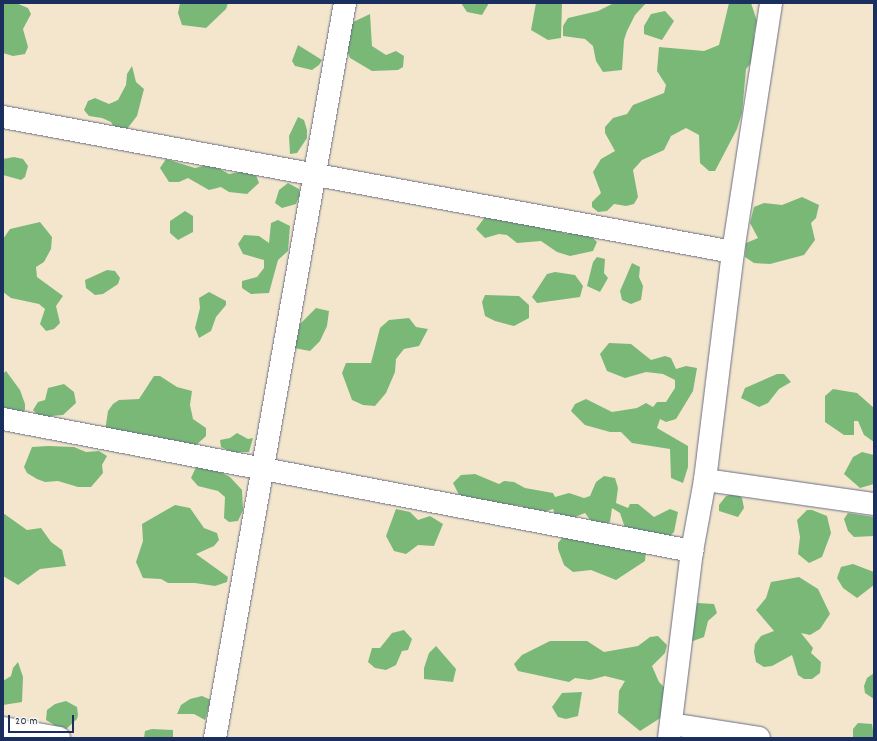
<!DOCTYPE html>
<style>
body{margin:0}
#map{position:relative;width:877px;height:741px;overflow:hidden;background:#f4e6cd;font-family:Dekko,sans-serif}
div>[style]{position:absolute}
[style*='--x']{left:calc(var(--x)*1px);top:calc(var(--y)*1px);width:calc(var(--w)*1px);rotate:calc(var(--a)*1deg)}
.forest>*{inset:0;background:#7ab878}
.roads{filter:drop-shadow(0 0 1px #676f85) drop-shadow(0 0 1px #676f85)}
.street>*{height:22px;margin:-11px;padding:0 11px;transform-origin:11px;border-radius:11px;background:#fff}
span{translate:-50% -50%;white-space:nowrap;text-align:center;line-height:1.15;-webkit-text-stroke:3px #fbf7ec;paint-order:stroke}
.frame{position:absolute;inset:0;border:4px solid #1b2f5e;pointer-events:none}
.scale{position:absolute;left:8px;top:715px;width:66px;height:18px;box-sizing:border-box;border:2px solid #1b2f5e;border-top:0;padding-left:5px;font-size:12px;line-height:14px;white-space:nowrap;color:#1b2f5e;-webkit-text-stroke:3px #fbf7ec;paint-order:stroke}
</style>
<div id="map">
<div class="forest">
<div style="clip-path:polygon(16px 3px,28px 8px,31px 14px,23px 29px,28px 47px,25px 54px,13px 56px,3px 53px,3px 4px)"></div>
<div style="clip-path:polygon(180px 3px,228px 3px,226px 9px,206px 28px,182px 25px,178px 13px)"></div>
<div style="clip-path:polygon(461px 3px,489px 3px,482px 15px,467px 12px)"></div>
<div style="clip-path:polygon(536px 3px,562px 3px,561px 38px,548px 40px,531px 30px)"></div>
<div style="clip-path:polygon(614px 3px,646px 3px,635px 15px,627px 31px,624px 40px,622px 70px,603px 72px,596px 61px,593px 46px,585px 39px,563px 36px,563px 26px,568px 18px,598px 11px)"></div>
<div style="clip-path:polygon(729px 3px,751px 3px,757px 21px,754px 34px,758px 55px,746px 69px,742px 113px,737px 129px,715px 171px,709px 171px,700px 163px,699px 135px,686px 128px,671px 136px,664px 150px,642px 160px,633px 170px,638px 197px,634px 204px,626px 206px,614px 204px,607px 211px,598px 212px,592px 207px,592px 202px,601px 193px,593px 172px,601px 159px,615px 151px,605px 133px,605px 127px,613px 118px,627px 114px,633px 105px,664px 93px,666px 85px,657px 71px,659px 47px,704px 51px,719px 45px)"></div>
<div style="clip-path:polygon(665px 11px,674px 21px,662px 40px,644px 34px,644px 26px,651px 14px)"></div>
<div style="clip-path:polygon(370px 14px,372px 46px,386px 55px,396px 51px,404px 56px,403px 67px,398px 70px,372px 71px,350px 58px,346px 48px,349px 24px)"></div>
<div style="clip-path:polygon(298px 45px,322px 60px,319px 65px,312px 70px,295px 66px,292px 61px)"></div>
<div style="clip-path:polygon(132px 66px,136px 82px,144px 89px,137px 116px,127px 129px,116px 131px,111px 122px,102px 118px,89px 116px,84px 110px,88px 101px,95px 98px,109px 104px,118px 100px,126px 85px,127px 74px)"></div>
<div style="clip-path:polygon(298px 117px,304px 120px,307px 130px,307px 138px,297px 153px,290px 154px,289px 136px)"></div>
<div style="clip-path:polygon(14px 157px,23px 159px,28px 166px,25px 177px,21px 180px,3px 175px,3px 159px)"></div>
<div style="clip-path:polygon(166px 159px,195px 168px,211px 164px,229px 174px,245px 171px,256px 175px,259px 183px,247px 194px,229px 192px,221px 187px,209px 190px,188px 178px,179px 182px,169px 182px,160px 168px)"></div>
<div style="clip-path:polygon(288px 183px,299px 189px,300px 194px,296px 204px,282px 208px,275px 203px,279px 190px)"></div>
<div style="clip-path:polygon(802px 197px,819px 205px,816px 218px,811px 223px,815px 240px,804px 255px,770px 264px,754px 263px,745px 257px,746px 243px,758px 238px,750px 223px,754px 207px,764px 203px,782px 205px)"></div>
<div style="clip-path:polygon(185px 211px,193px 216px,193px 232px,178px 240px,170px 233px,170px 221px)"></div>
<div style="clip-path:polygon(485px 217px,545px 226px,567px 234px,574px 230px,588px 233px,597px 242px,593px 251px,570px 256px,557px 252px,541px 241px,517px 243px,507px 235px,499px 234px,485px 238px,476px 229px)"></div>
<div style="clip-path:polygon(278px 220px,290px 226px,288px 251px,278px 260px,269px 293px,251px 294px,242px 288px,242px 281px,257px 277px,264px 268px,264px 260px,243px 254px,238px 244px,244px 235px,259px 236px,269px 243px,271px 223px)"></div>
<div style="clip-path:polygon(40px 222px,52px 237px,51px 249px,44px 262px,36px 267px,37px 277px,63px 296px,56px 306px,60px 323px,54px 329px,46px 331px,40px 324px,45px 309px,39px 304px,11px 298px,3px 292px,3px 239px,10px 229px)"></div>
<div style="clip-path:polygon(597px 257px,605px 259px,604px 273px,608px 278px,600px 292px,587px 286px,593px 262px)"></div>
<div style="clip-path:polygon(632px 263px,640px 267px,639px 277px,643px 286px,641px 300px,631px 304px,622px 300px,620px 291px)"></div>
<div style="clip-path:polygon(107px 270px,115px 271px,120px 278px,118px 284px,103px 294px,95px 295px,86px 288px,85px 280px)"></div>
<div style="clip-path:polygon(555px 272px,575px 275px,583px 286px,580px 297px,537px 303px,532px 297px,547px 274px)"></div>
<div style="clip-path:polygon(209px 292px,226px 301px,226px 305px,216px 317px,211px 331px,199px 338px,195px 328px,200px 308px,199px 298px)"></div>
<div style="clip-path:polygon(485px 295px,519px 296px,529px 305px,529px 318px,514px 326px,495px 321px,485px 316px,482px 302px)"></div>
<div style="clip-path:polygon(316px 308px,329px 311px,327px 326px,320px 341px,310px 351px,289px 347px,297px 336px,300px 324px)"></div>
<div style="clip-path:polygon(409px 318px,416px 327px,428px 329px,419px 346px,404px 349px,396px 359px,395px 372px,386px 393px,375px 406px,363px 405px,352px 400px,342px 373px,346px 363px,371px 363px,380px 328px,389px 320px)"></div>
<div style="clip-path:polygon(609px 343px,631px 344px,651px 360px,665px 356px,671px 358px,676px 369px,686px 366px,697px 368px,693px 391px,676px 419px,666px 422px,660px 419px,657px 428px,688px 446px,688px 467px,683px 483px,671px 478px,670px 449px,632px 443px,621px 432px,610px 432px,585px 425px,571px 411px,575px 404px,586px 399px,612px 412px,637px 408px,646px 403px,653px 407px,657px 402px,666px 402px,675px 388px,675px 380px,663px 374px,646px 372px,625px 378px,607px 371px,600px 354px)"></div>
<div style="clip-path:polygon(6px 371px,20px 390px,25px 404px,25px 410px,21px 413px,3px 413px,3px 374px)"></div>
<div style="clip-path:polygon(777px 374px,784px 374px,791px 382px,779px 389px,768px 403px,759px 407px,741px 398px,745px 388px)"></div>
<div style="clip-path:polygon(154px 376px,160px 376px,177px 387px,192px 391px,190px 405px,193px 419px,206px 428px,206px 436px,194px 447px,163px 441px,156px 436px,150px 441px,105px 431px,108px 411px,113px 404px,119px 400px,139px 399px)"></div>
<div style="clip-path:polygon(64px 384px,74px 392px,76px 403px,63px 415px,51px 416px,44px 422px,33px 410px,38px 402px,45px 400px,48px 388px)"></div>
<div style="clip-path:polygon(833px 389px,857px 393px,874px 408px,874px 442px,864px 435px,858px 421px,854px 421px,854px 435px,844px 435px,825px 422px,825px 396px)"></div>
<div style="clip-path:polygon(237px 433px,248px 439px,253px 438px,249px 452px,232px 452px,221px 447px,220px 440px,230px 438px)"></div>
<div style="clip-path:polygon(48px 446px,74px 447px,86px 452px,99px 451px,107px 456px,102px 465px,103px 473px,91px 487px,78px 487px,58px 481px,45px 482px,37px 479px,27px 473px,24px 467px,32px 447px)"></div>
<div style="clip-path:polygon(862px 452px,874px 455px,874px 484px,860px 488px,844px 474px,853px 457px)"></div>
<div style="clip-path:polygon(197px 465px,209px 466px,230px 477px,242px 490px,243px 510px,238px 521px,229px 522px,224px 518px,225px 497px,218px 491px,198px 486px,191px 478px)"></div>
<div style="clip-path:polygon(475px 474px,499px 484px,504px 481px,514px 482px,525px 488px,553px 493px,555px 497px,569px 493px,584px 498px,590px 496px,596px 482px,604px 476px,615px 478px,618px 488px,616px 503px,628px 508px,630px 504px,638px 504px,654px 517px,670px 509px,678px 512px,674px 532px,664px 542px,626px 531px,620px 513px,612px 508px,610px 522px,596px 528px,585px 513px,568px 520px,557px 521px,553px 509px,537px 514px,525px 513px,522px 506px,462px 501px,453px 483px,461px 475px)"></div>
<div style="clip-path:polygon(736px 493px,742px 498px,744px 508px,738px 517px,719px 511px,719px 505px,726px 496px)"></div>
<div style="clip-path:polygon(175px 505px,190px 508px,204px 528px,217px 533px,219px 540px,214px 546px,196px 554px,228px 577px,227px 582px,215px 586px,195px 583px,168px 583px,161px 579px,143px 578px,136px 562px,143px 541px,142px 524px)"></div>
<div style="clip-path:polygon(396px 509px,410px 512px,418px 520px,430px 516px,443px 524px,434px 546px,418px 545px,406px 554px,394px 551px,386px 536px)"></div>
<div style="clip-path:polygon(807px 510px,812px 510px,827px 516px,831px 533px,822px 557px,809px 563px,798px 554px,800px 537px,797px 520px)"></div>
<div style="clip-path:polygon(3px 513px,27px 530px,41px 528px,51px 542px,62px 550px,66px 566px,40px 569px,18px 585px,3px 576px)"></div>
<div style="clip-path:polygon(848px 513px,874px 517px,874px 536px,854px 537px,848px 531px,844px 519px)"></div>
<div style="clip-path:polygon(563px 537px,646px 550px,645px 561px,616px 580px,591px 570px,573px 572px,564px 565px,558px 549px,558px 543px)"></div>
<div style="clip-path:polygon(853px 564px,874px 572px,874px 585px,857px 598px,843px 588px,837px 578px,841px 567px)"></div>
<div style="clip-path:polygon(799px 577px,818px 589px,830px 614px,820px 629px,810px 635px,801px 633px,813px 648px,811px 653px,821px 662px,820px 673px,812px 679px,804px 679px,798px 675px,792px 655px,772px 666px,764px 667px,756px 662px,754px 652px,755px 644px,761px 636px,774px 631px,756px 610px,766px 598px,771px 582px)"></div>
<div style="clip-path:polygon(697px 603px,714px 604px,717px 613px,708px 621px,704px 637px,693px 641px,686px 640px)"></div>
<div style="clip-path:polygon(404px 630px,412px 639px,408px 650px,402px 651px,396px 665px,386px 670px,375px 668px,368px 662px,372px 648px,380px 648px,392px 633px)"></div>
<div style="clip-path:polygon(658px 636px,667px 645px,665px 653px,652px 666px,659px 682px,670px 693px,662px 717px,640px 731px,618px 713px,619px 691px,625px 681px,605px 676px,590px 680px,575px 678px,569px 682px,518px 671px,514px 664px,522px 655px,550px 641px,587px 641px,604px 652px,638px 646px,650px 637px)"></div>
<div style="clip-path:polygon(436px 646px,456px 669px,453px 682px,424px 679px,424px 668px,429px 653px)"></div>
<div style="clip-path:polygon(18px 662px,23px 677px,22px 702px,3px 705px,3px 681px,11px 676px,13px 668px)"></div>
<div style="clip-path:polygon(874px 673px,874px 699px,865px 693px,864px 686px,867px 678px)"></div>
<div style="clip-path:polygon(582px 692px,578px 716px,566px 719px,558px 717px,552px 707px,562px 693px)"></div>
<div style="clip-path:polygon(202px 696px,211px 700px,205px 720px,194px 714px,177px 714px,181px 705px,190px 699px)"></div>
<div style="clip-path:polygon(66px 701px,77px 707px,78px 715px,77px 719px,64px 731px,46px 720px,47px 710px,55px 704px)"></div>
<div style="clip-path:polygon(858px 723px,872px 724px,874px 738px,853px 738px,853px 729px)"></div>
<div style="clip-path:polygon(152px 729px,173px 730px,173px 738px,144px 738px,145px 731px)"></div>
</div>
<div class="roads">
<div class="street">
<div style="--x:3;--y:117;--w:742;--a:10.48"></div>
<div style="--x:3;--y:419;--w:702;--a:10.85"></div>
<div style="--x:705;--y:480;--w:171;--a:8.1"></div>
<div style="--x:671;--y:724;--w:89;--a:9"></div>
<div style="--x:3;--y:728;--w:57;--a:10.1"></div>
<div style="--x:215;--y:738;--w:746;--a:-79.97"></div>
<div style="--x:669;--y:738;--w:188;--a:-83"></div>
<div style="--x:692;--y:551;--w:72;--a:-79.6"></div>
<div style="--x:705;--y:480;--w:230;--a:-83"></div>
<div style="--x:733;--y:252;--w:252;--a:-81.3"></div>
</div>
</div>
<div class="frame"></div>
<div class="scale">20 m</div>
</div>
